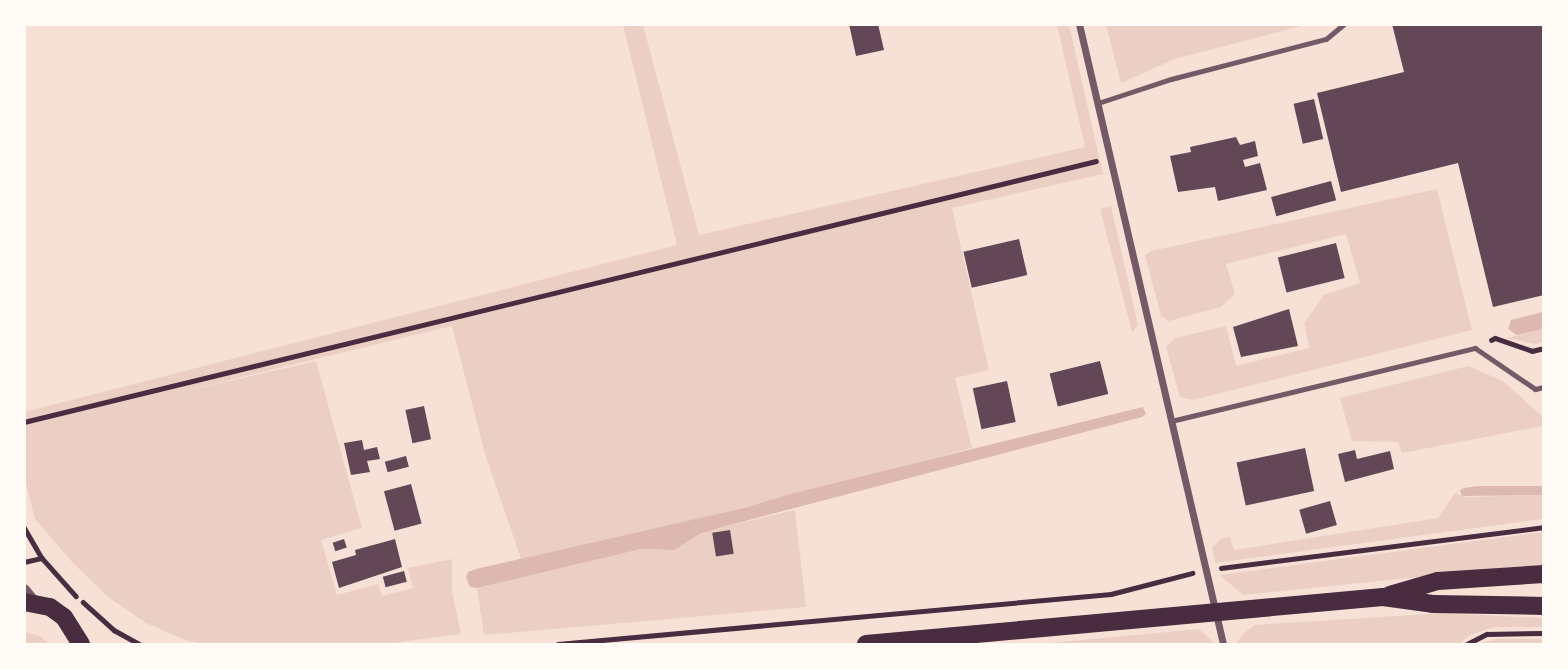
<!DOCTYPE html>
<style>
body{margin:0}
#map{position:relative;width:1568px;height:669px;overflow:hidden;background:#f7e1d7;font-family:Ubuntu,sans-serif}
div>[style]{position:absolute}
[style*='--x']{left:calc(var(--x)*1px);top:calc(var(--y)*1px);width:calc(var(--w)*1px);rotate:calc(var(--a)*1deg)}
.green>*{inset:0;background:#ebcfc5}
.water>*{inset:0;background:#dcb8b0}
.building>*{inset:0;background:#644757;transform-origin:0 0}
.path>*{height:4.5px;margin:-2.25px;padding:0 2.25px;transform-origin:2.25px;border-radius:2.25px;background:#4a2c40}
.service>*{height:5px;margin:-2.5px;padding:0 2.5px;transform-origin:2.5px;border-radius:2.5px;background:#755966}
.minor>*{height:7px;margin:-3.5px;padding:0 3.5px;transform-origin:3.5px;border-radius:3.5px;background:#755966}
.tertiary>*{height:12px;margin:-6px;padding:0 6px;transform-origin:6px;border-radius:6px;background:#755966}
.primary>*{height:18px;margin:-9px;padding:0 9px;transform-origin:9px;border-radius:9px;background:#4a2c40}
span{translate:-50% -50%;white-space:nowrap;text-align:center;line-height:1.15;-webkit-text-stroke:6px #fffaf5;paint-order:stroke}
.frame{position:absolute;inset:0;border:26px solid #fffaf5;pointer-events:none}
</style>
<div id="map">
<div class="green">
<div style="clip-path:polygon(623px 25px,643px 25px,699px 235px,1085px 147px,1057px 25px,1069px 25px,1103px 174px,952px 208px,989px 370px,955px 378px,972px 448px,748px 507px,521px 559px,485px 454px,452px 326px,168px 395px,316px 361px,362px 528px,321px 540px,337px 595px,378px 584px,382px 596px,413px 588px,408px 568px,452px 559px,452px 591px,461px 634px,385px 644px,204px 644px,185px 640px,146px 623px,108px 597px,72px 562px,35px 519px,25px 479px,24px 412px,677px 245px)"></div>
<div style="clip-path:polygon(1106px 25px,1106px 24px,1305px 25px,1175px 59px,1121px 83px)"></div>
<div style="clip-path:polygon(1437px 189px,1472px 330px,1193px 400px,1180px 397px,1166px 347px,1175px 338px,1226px 326px,1236px 366px,1309px 348px,1304px 323px,1324px 295px,1360px 283px,1346px 234px,1226px 264px,1235px 294px,1221px 307px,1169px 321px,1161px 316px,1145px 255px,1151px 251px)"></div>
<div style="clip-path:polygon(1111px 206px,1138px 325px,1132px 332px,1100px 209px)"></div>
<div style="clip-path:polygon(1543px 329px,1543px 342px,1535px 344px,1507px 338px)"></div>
<div style="clip-path:polygon(1468px 366px,1503px 381px,1543px 417px,1543px 426px,1402px 453px,1398px 442px,1352px 441px,1340px 398px)"></div>
<div style="clip-path:polygon(1455px 493px,1466px 497px,1543px 495px,1543px 519px,1215px 563px,1212px 547px,1221px 539px,1230px 537px,1234px 550px,1438px 518px)"></div>
<div style="clip-path:polygon(795px 510px,806px 607px,484px 635px,477px 588px,641px 549px,657px 550px,686px 543px,700px 534px,722px 527px)"></div>
<div style="clip-path:polygon(1543px 532px,1543px 568px,1496px 569px,1243px 595px,1220px 575px)"></div>
<div style="clip-path:polygon(1443px 613px,1543px 618px,1543px 627px,1494px 627px,1470px 635px,1459px 644px,1236px 644px,1244px 633px,1255px 625px)"></div>
<div style="clip-path:polygon(1199px 629px,1215px 644px,1040px 644px)"></div>
<div style="clip-path:polygon(25px 632px,40px 636px,49px 644px,25px 644px)"></div>
<div style="clip-path:polygon(1496px 639px,1543px 639px,1543px 644px,1479px 644px)"></div>
</div>
<div class="water">
<div style="clip-path:polygon(1543px 312px,1543px 329px,1517px 335px,1508px 329px,1511px 320px)"></div>
<div style="clip-path:polygon(1143px 407px,1146px 414px,1142px 417px,722px 527px,700px 534px,674px 550px,641px 549px,477px 588px,470px 587px,466px 577px,468px 572px,476px 569px,748px 507px,790px 494px)"></div>
<div style="clip-path:polygon(1478px 486px,1543px 486px,1543px 495px,1462px 496px,1460px 490px,1464px 488px)"></div>
</div>
<div class="building">
<div style="clip-path:polygon(849px 24px,878px 24px,884px 50px,856px 56px)"></div>
<div style="clip-path:polygon(1392px 24px,1544px 24px,1544px 295px,1493px 307px,1458px 163px,1341px 192px,1317px 93px,1404px 72px)"></div>
<div style="left:1314px;top:99px;width:41px;height:21px;rotate:77deg"></div>
<div style="clip-path:polygon(1236px 137px,1240px 145px,1255px 141px,1258px 156px,1243px 160px,1245px 167px,1260px 163px,1267px 190px,1218px 201px,1215px 187px,1178px 192px,1170px 156px,1191px 152px,1190px 147px)"></div>
<div style="left:1331px;top:181px;width:20px;height:62px;rotate:75deg"></div>
<div style="left:1019px;top:239px;width:37px;height:57px;rotate:77deg"></div>
<div style="left:1336px;top:243px;width:36px;height:60px;rotate:76deg"></div>
<div style="clip-path:polygon(1289px 309px,1298px 346px,1241px 357px,1233px 327px)"></div>
<div style="left:1100px;top:361px;width:34px;height:52px;rotate:76deg"></div>
<div style="left:1007px;top:381px;width:42px;height:35px;rotate:78deg"></div>
<div style="left:424px;top:406px;width:34px;height:19px;rotate:78deg"></div>
<div style="clip-path:polygon(362px 440px,364px 450px,377px 447px,380px 459px,367px 461px,370px 472px,351px 475px,344px 443px)"></div>
<div style="left:1305px;top:448px;width:44px;height:70px;rotate:78deg"></div>
<div style="clip-path:polygon(1355px 450px,1357px 459px,1390px 451px,1394px 469px,1345px 482px,1338px 454px)"></div>
<div style="left:406px;top:456px;width:11px;height:22px;rotate:75deg"></div>
<div style="left:411px;top:484px;width:41px;height:28px;rotate:75deg"></div>
<div style="left:1330px;top:501px;width:25px;height:32px;rotate:74deg"></div>
<div style="left:730px;top:530px;width:24px;height:18px;rotate:81deg"></div>
<div style="left:344px;top:539px;width:9px;height:12px;rotate:72deg"></div>
<div style="clip-path:polygon(395px 539px,402px 567px,339px 588px,332px 562px,356px 555px,355px 550px)"></div>
<div style="left:404px;top:571px;width:11px;height:22px;rotate:75deg"></div>
</div>
<div class="path">
<div style="--x:1491;--y:340;--w:4;--a:-27"></div>
<div style="--x:1495;--y:338;--w:39;--a:19"></div>
<div style="--x:1532;--y:351;--w:12;--a:-14"></div>
<div style="--x:24;--y:422;--w:1103;--a:-13.68"></div>
<div style="--x:24;--y:527;--w:36;--a:60"></div>
<div style="--x:42;--y:558;--w:51;--a:48.2"></div>
<div style="--x:24;--y:562;--w:18;--a:-13"></div>
<div style="--x:1221;--y:568;--w:326;--a:-7.2"></div>
<div style="--x:83;--y:602;--w:42;--a:42.1"></div>
<div style="--x:114;--y:630;--w:29;--a:29"></div>
<div style="--x:558;--y:644;--w:555;--a:-5.17"></div>
<div style="--x:1111;--y:594;--w:84;--a:-14.5"></div>
<div style="--x:1467;--y:644;--w:22;--a:-27"></div>
<div style="--x:1487;--y:634;--w:57;--a:-1"></div>
</div>
<div class="service">
<div style="--x:1098;--y:103;--w:77;--a:-18.2"></div>
<div style="--x:1171;--y:79;--w:160;--a:-14.5"></div>
<div style="--x:1326;--y:39;--w:23;--a:-40"></div>
<div style="--x:1171;--y:421;--w:313;--a:-13.5"></div>
<div style="--x:1475;--y:348;--w:73;--a:34.3"></div>
<div style="--x:1535;--y:389;--w:9;--a:-13"></div>
</div>
<div class="minor">
<div style="--x:1079;--y:24;--w:637;--a:76.92"></div>
</div>
<div class="tertiary">
<div style="--x:24;--y:590;--w:16;--a:50"></div>
</div>
<div class="primary">
<div style="--x:1390;--y:595;--w:50;--a:-16.3"></div>
<div style="--x:1438;--y:581;--w:106;--a:-3.8"></div>
<div style="--x:24;--y:602;--w:26;--a:11"></div>
<div style="--x:50;--y:607;--w:17;--a:36"></div>
<div style="--x:64;--y:617;--w:32;--a:58"></div>
<div style="--x:866;--y:644;--w:519;--a:-5.19"></div>
<div style="--x:1383;--y:597;--w:50;--a:8"></div>
<div style="--x:1433;--y:604;--w:111;--a:1"></div>
</div>
<div class="frame"></div>
</div>
